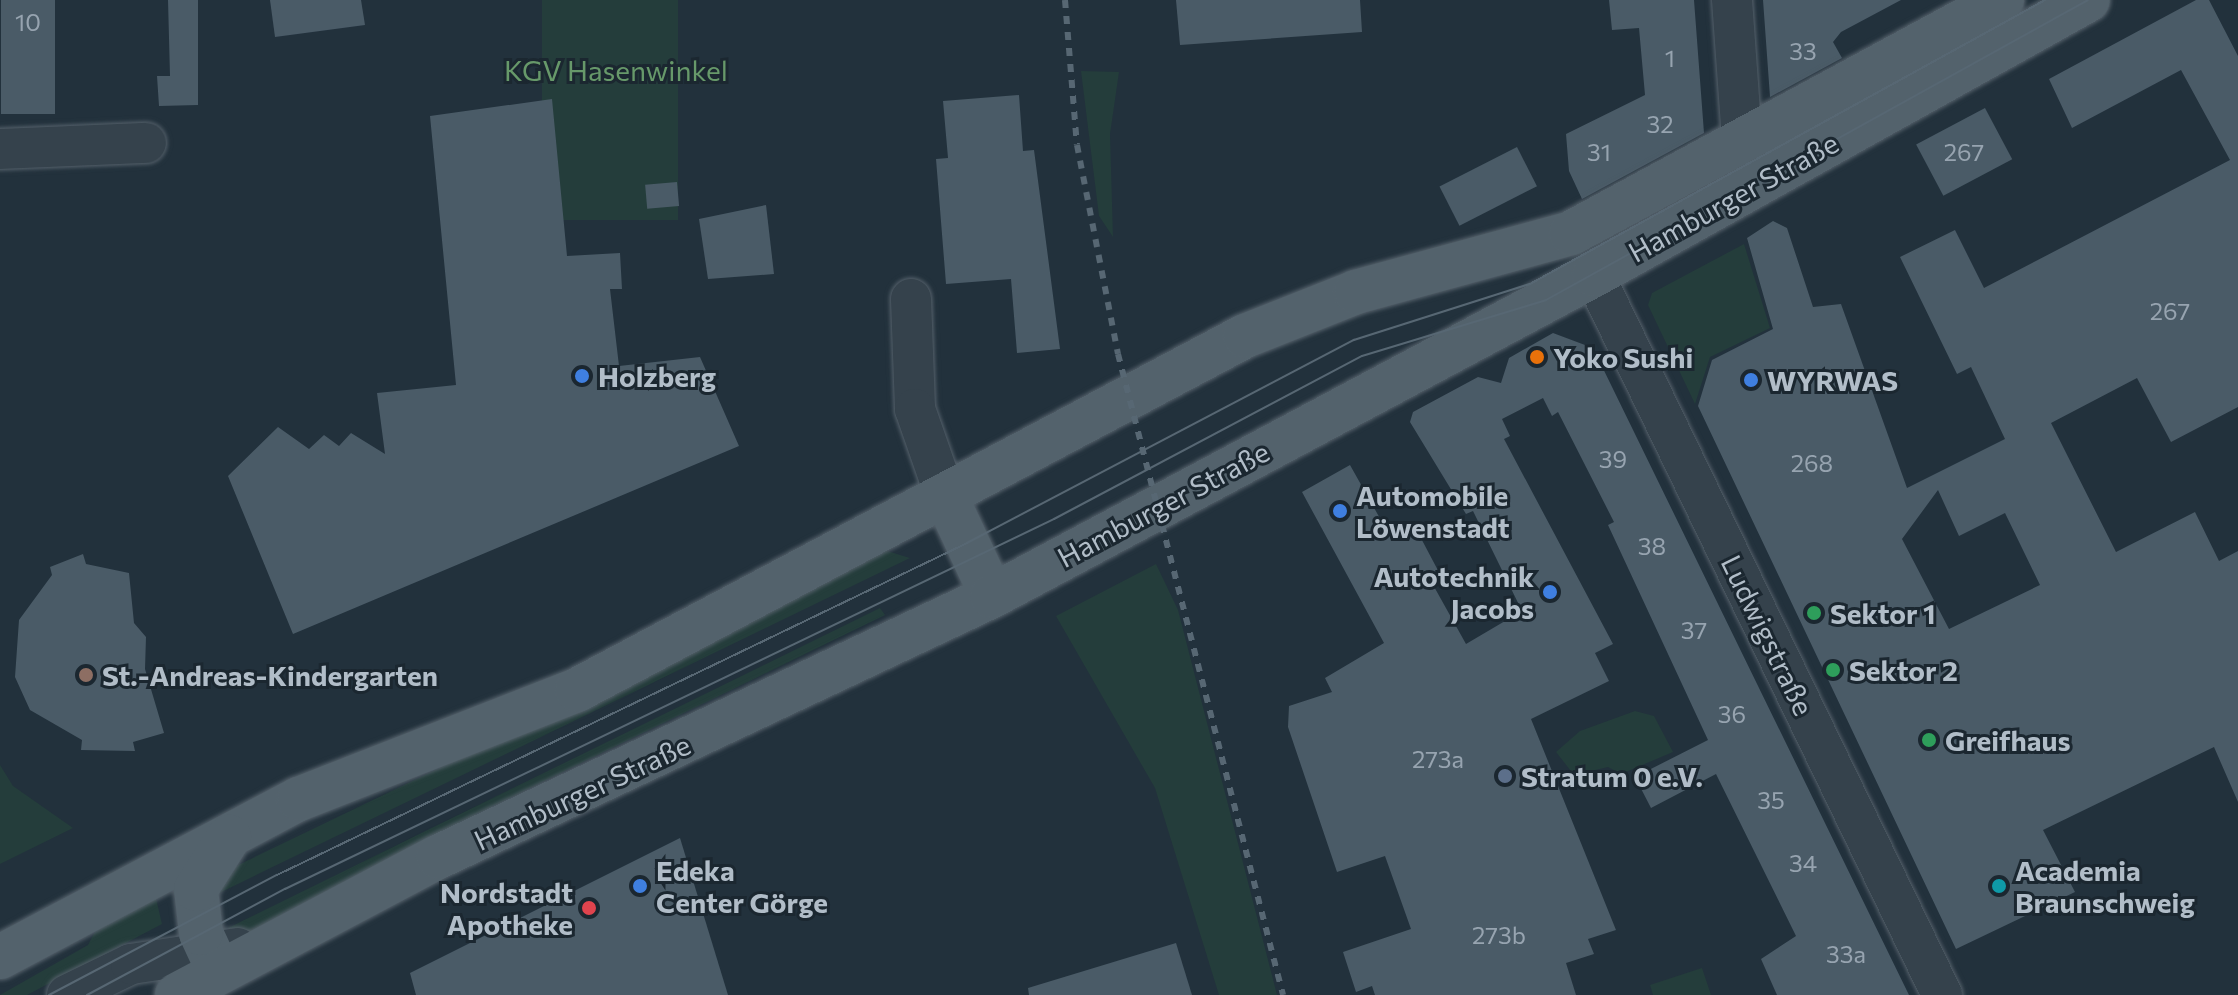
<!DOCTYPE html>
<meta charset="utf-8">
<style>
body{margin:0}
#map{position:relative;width:2238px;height:995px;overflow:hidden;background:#22313c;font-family:Commissioner,sans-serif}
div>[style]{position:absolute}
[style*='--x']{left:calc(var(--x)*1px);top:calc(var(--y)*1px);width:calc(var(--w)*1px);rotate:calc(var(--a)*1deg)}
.green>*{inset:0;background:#243d3b;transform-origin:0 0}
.building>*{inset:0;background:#4a5b67;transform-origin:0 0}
.roads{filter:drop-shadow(0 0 2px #54606a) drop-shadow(0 0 2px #54606a)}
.minor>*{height:40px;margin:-20px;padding:0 20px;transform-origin:20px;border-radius:20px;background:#35424c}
.major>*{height:44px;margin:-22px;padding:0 22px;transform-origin:22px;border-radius:22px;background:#53626c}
.tram>*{height:2px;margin:-1px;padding:0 1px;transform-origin:1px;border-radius:1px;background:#576773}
.rail>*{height:6px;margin-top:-3px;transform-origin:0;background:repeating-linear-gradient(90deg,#576773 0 8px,transparent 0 16px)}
.dots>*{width:22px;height:22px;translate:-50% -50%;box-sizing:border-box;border:4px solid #1b2730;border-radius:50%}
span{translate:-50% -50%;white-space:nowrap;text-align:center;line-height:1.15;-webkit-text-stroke:6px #1b2730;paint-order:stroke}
.number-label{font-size:24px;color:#97a4b0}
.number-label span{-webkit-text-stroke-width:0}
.park-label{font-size:28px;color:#67996a}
.street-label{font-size:28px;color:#b1bdc8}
.poi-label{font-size:28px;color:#b1bdc8;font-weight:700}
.left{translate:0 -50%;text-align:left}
.right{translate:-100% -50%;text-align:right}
</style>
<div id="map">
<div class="green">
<div style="left:542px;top:0;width:136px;height:220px"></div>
<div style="clip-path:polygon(1081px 71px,1119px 72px,1110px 134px,1113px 237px,1099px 216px)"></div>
<div style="clip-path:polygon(1744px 244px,1770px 328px,1710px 357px,1695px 404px,1648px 305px,1652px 293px)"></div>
<div style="clip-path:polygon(874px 547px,910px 558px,213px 896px,234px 867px,591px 695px)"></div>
<div style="clip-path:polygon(1156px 564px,1178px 610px,1277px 995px,1219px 995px,1155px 788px,1056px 616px)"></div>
<div style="clip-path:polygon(880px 608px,885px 615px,421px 841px,251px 934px,228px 928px)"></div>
<div style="clip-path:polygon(1635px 711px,1654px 716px,1673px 752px,1621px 774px,1608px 767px,1574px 775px,1556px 752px,1580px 731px)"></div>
<div style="clip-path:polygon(0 765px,13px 786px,73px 828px,0 864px)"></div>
<div style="clip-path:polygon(155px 894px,162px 924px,27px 995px,0 995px,88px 945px,97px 928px)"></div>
<div style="clip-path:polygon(1702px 968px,1711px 995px,1653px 995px,1650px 985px)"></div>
</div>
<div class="building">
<div style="left:1px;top:0;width:54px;height:114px"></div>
<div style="clip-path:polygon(168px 0,198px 0,198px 105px,159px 106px,157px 76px,170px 76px)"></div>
<div style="clip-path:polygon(270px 0,361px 0,365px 25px,275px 37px)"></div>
<div style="clip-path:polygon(1176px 0,1360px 0,1362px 32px,1180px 45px)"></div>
<div style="clip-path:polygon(1609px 0,1694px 0,1704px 133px,1582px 199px,1569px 171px,1566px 134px,1645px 95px,1639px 28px,1612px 30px)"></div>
<div style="clip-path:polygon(1763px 0,1901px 0,1841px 32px,1833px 42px,1842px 58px,1770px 97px)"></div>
<div style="clip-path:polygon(evenodd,2196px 0,2209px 0,2238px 56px,2238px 407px,2171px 442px,2137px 378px,2051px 423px,2116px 552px,2195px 512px,2219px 561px,2238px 551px,2238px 802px,2214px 747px,2043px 830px,2075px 892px,1956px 949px,1698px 406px,1712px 360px,1773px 329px,1747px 238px,1773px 221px,1787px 228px,1813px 307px,1841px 304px,1907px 488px,2005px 439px,1971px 367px,1957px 374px,1900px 257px,1955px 230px,1984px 288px,2230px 160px,2181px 70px,2072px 128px,2049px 79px,2196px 0,1938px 490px,1959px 536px,2005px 513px,2040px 585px,1949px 629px,1902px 539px,1938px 490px)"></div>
<div style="clip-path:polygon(1019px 95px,1023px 151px,1034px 150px,1060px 349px,1017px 353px,1011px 279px,946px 284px,936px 159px,948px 158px,943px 101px)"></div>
<div style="clip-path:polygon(552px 99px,567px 256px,620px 253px,622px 289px,610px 289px,619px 366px,700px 357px,739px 446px,293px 634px,228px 476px,278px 427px,309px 449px,324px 435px,339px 446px,351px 433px,385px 454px,377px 393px,456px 385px,430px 116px)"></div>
<div style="left:1985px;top:108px;width:58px;height:78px;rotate:62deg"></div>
<div style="left:1517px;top:147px;width:44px;height:87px;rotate:63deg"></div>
<div style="left:677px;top:182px;width:24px;height:32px;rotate:85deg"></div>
<div style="clip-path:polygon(766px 205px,774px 274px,708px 279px,699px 219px)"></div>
<div style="clip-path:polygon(1553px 333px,1593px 348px,1909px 995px,1777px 995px,1761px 959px,1796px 936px,1716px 774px,1651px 808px,1635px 777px,1708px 740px,1608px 525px,1614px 522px,1558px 412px,1552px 416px,1543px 398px,1502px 419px,1510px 436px,1504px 439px,1613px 644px,1595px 653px,1609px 681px,1531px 719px,1616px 930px,1588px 939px,1594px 954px,1566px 963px,1576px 995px,1375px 995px,1372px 986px,1356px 992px,1343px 952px,1411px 929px,1385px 856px,1337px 872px,1288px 727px,1289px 706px,1332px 692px,1325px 678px,1384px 643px,1302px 492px,1350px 465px,1391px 538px,1414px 525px,1442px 578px,1432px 583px,1466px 644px,1522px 611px,1473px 511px,1466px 514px,1410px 422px,1413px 412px,1478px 377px,1501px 383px,1509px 358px)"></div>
<div style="clip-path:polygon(83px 554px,86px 564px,129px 573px,134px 623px,146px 637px,145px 669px,164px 733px,133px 742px,135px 751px,81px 750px,82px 740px,30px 710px,15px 677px,19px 620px,52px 575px,50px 567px)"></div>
<div style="clip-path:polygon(680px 838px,728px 995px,416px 995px,410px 973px)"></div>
<div style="clip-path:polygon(1176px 943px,1192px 995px,1029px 995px,1028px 988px)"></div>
</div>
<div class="roads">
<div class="minor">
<div style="--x:1732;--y:0;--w:139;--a:85.9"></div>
<div style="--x:0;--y:149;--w:146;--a:-2.4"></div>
<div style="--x:1594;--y:275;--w:800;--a:64.2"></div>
<div style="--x:911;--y:299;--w:110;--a:87.9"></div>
<div style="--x:915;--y:409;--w:91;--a:70.8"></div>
<div style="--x:67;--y:995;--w:71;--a:-25.8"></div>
<div style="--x:131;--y:964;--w:108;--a:-8.5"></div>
</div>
<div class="major">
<div style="--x:945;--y:495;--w:111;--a:65"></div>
<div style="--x:0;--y:957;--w:338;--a:-27.9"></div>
<div style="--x:299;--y:799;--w:299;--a:-21.4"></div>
<div style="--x:577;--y:690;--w:756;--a:-27.92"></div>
<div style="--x:1245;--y:336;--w:119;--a:-21.6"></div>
<div style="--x:1356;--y:292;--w:223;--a:-15.3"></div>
<div style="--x:1571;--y:233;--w:490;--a:-28.4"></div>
<div style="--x:219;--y:972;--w:43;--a:-114.8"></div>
<div style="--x:201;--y:933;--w:44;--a:-96.5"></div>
<div style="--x:196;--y:889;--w:62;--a:-57.6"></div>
<div style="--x:177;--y:995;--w:295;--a:-27.9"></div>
<div style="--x:438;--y:857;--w:612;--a:-25.23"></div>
<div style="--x:992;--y:596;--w:682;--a:-28.07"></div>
<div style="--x:1594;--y:275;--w:565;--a:-29.1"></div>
</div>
</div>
<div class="tram">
<div style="--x:49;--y:995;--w:258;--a:-27.8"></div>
<div style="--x:277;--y:875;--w:766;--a:-25.69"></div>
<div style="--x:967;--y:543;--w:437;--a:-27.7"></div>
<div style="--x:1354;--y:340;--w:185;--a:-17.7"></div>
<div style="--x:1530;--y:284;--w:588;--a:-28.87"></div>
<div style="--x:87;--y:995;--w:225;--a:-28.2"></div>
<div style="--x:285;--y:889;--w:853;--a:-25.69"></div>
<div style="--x:1054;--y:519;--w:348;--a:-27.9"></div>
<div style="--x:1362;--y:356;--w:192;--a:-16.9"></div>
<div style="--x:1546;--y:300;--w:619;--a:-28.96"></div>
</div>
<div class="rail">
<div style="--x:1065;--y:0;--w:145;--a:85.3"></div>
<div style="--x:1077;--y:145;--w:213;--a:78.9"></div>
<div style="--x:1118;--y:354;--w:662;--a:75.56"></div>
</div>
<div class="dots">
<div style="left:1537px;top:357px;background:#e8710a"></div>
<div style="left:582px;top:376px;background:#3f7fe0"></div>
<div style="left:1751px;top:380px;background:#3f7fe0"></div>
<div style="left:1340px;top:511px;background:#3f7fe0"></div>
<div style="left:1550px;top:592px;background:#3f7fe0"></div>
<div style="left:1814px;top:613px;background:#2e9e5b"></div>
<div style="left:1833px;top:670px;background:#2e9e5b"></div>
<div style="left:86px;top:675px;background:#8d6e63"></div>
<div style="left:1929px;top:740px;background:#2e9e5b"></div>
<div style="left:1505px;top:776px;background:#5c6f8a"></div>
<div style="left:640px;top:886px;background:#3f7fe0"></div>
<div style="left:1999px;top:886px;background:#0f9aa8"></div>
<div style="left:589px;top:908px;background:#e0444e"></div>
</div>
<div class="number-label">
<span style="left:28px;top:22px">10</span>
<span style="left:1803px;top:51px">33</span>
<span style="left:1670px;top:58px">1</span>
<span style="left:1660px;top:124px">32</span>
<span style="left:1599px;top:152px">31</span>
<span style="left:1964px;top:152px">267</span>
<span style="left:2170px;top:311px">267</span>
<span style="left:1613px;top:459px">39</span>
<span style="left:1812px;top:463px">268</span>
<span style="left:1652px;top:546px">38</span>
<span style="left:1694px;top:630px">37</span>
<span style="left:1732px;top:714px">36</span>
<span style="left:1438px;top:759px">273a</span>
<span style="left:1771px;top:800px">35</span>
<span style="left:1803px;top:863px">34</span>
<span style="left:1499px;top:935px">273b</span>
<span style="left:1846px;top:954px">33a</span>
</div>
<div class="park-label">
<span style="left:616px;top:70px">KGV Hasenwinkel</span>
</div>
<div class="street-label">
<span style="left:1733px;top:197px;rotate:-29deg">Hamburger Straße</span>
<span style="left:1163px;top:504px;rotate:-28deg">Hamburger Straße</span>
<span style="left:1768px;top:635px;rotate:64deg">Ludwigstraße</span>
<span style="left:582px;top:792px;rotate:-25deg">Hamburger Straße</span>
</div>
<div class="poi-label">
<span class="left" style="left:1553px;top:357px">Yoko Sushi</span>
<span class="left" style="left:598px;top:376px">Holzberg</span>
<span class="left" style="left:1767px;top:380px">WYRWAS</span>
<span class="left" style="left:1356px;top:511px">Automobile<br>Löwenstadt</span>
<span class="right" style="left:1534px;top:592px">Autotechnik<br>Jacobs</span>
<span class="left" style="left:1830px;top:613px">Sektor 1</span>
<span class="left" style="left:1849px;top:670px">Sektor 2</span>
<span class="left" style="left:102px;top:675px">St.-Andreas-Kindergarten</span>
<span class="left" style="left:1945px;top:740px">Greifhaus</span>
<span class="left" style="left:1521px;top:776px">Stratum 0 e.V.</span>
<span class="left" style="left:656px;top:886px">Edeka<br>Center Görge</span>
<span class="left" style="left:2015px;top:886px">Academia<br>Braunschweig</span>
<span class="right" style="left:573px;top:908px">Nordstadt<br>Apotheke</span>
</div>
</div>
